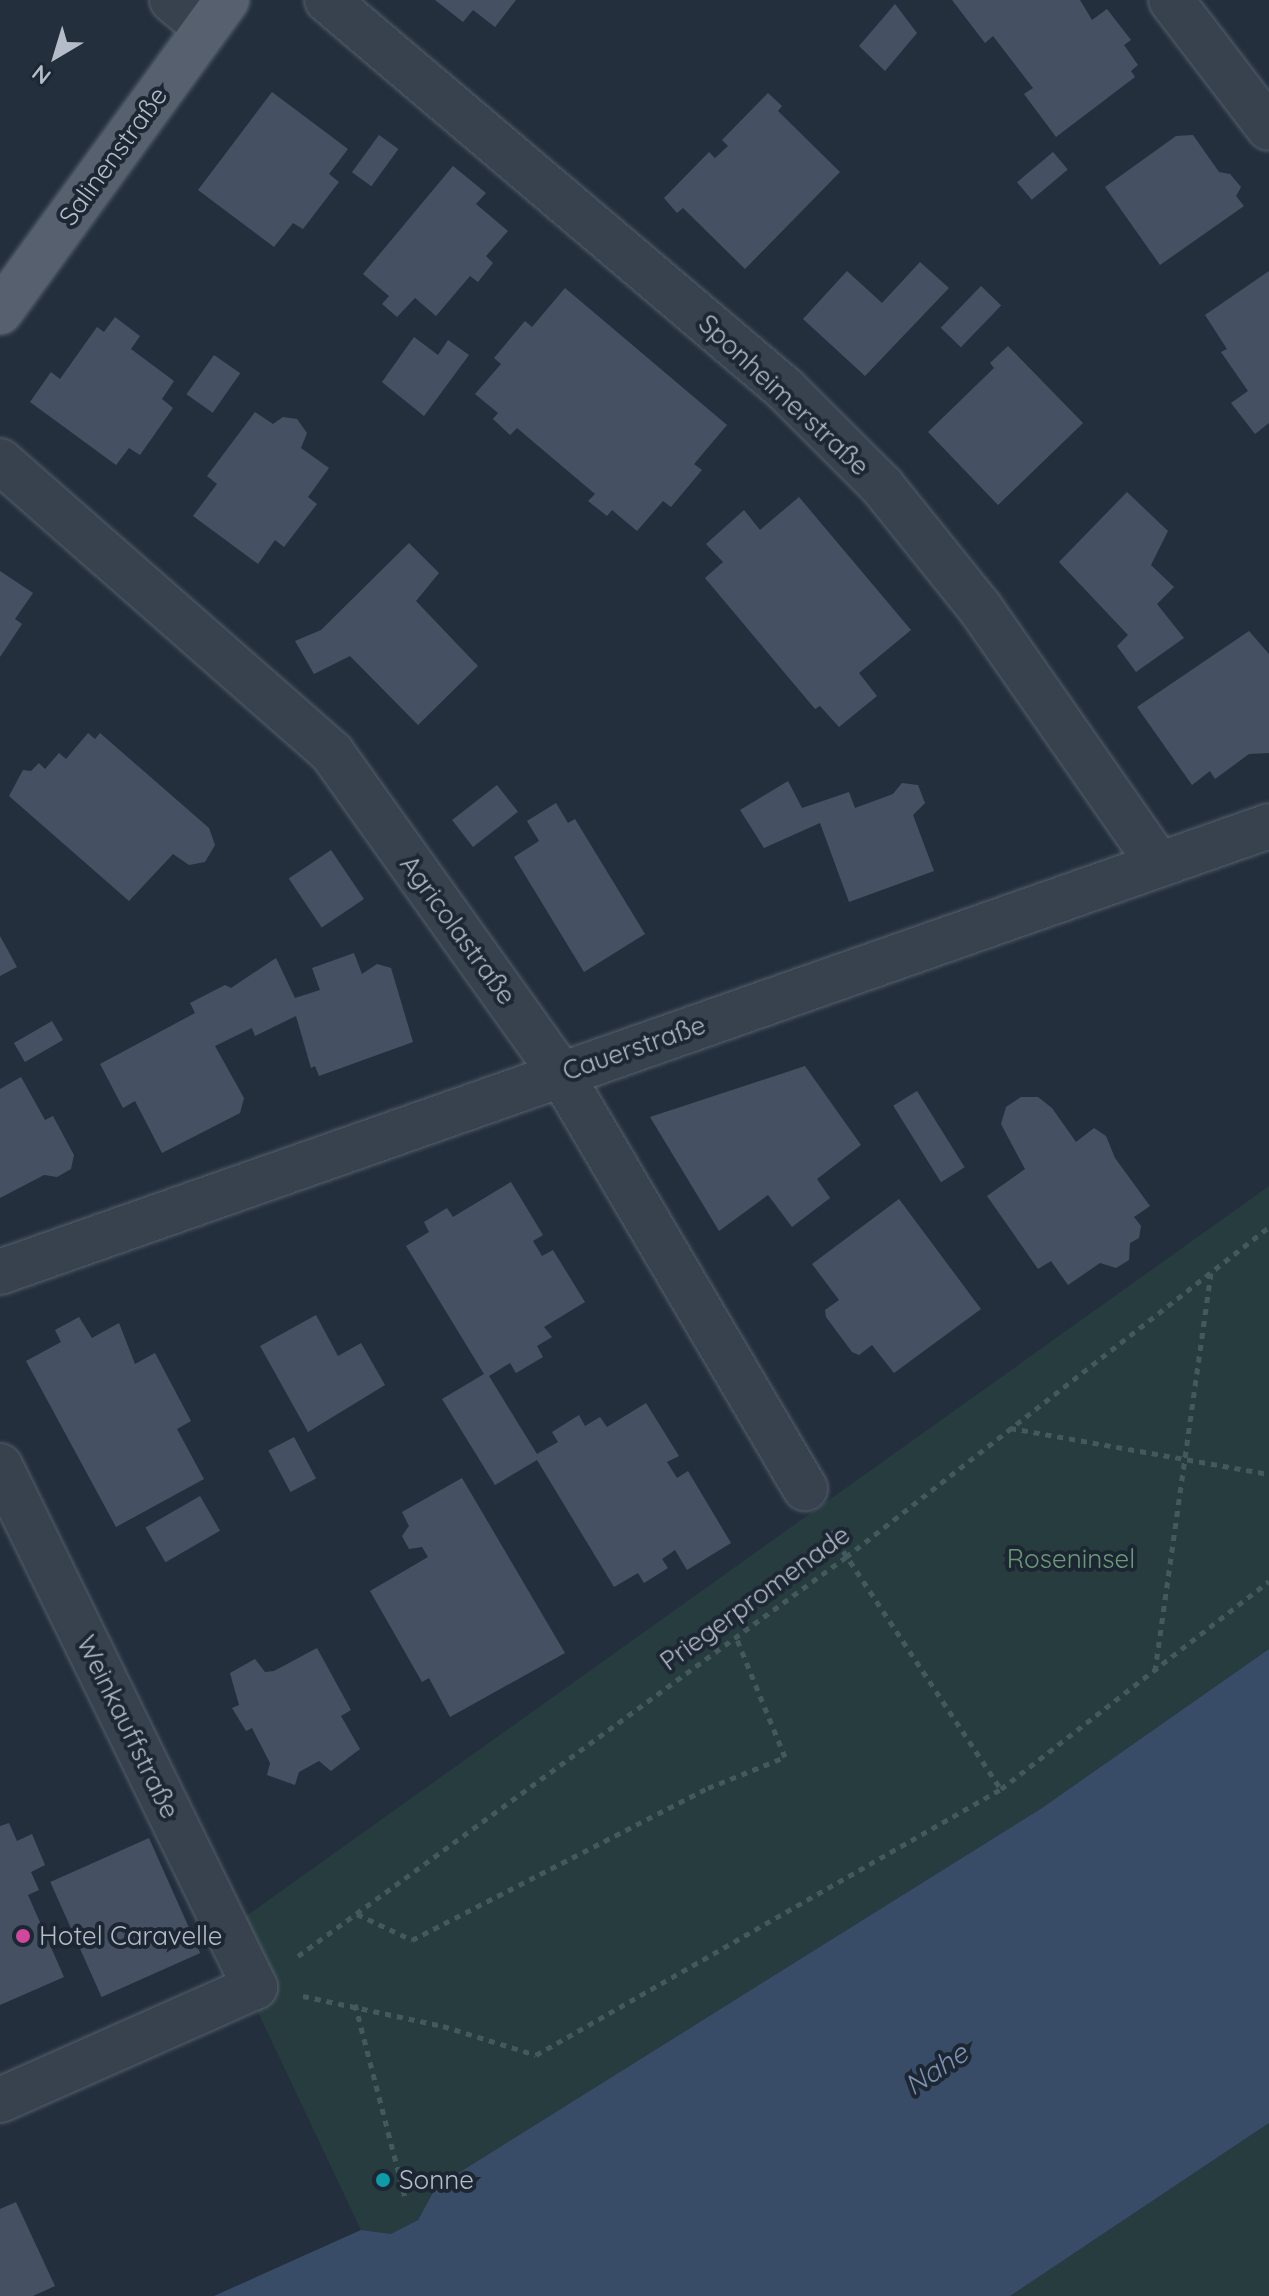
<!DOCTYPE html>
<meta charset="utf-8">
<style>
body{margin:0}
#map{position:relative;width:1269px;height:2296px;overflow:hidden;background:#242f3e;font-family:Quicksand,sans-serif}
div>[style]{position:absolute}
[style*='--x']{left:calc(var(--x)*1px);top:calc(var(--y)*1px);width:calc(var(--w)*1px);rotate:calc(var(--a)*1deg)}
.green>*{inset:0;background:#263c3f}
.water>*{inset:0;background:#394c67}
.building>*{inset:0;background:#455162;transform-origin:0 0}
.path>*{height:5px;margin-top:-2.5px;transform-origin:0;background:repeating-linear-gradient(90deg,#44595c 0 6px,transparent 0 12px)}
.roads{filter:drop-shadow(0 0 2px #565f6c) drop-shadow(0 0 2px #565f6c)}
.minor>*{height:44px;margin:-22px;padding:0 22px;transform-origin:22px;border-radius:22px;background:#38414e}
.primary>*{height:44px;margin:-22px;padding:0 22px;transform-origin:22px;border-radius:22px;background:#56606e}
.dots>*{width:22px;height:22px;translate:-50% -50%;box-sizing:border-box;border:4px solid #1d2633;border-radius:50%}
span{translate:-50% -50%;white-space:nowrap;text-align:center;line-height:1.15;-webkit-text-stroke:8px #1d2633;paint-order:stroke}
.street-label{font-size:26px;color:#b4bcc9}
.park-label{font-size:26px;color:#6b9a76}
.poi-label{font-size:26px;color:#b4bcc9}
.left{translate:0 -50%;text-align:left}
.water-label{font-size:28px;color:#7c92b1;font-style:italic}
.north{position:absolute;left:16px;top:16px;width:80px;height:80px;-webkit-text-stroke:6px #1d2633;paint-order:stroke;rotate:218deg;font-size:22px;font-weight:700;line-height:32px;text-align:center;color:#b4bcc9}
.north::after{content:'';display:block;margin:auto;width:28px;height:36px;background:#b4bcc9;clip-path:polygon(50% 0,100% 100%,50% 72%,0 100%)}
</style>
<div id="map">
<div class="green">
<div style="clip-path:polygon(1269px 1186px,1269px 1649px,1042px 1808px,436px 2187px,418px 2220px,391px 2234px,361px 2230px,221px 1934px)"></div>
<div style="clip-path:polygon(1269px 2123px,1269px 2296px,1010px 2296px)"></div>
</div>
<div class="water">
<div style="clip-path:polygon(1269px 1649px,1269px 2123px,1010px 2296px,214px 2296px,361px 2230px,391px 2234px,418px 2220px,436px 2187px,1042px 1808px)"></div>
</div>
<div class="building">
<div style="clip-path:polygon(435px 0,516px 0,495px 27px,473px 10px,463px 22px)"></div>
<div style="clip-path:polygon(952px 0,1080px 0,1092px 20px,1107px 9px,1131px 40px,1124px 45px,1138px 65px,1131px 71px,1135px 77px,1056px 137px,1024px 94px,1033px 88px,993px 36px,985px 43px)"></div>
<div style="clip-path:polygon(895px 4px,917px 33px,885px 71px,859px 46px)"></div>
<div style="clip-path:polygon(272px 92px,348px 149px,329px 174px,339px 182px,303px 229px,293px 223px,274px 247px,198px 190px)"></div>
<div style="clip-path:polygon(768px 93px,782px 106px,778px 111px,840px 172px,745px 269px,683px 208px,677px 213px,664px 198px,709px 152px,715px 158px,728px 146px,722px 140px)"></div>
<div style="left:379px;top:135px;width:24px;height:46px;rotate:36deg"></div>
<div style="clip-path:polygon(1193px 135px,1219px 172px,1230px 174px,1241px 187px,1236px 196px,1244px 206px,1160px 265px,1105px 187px,1176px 136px)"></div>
<div style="left:1053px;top:152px;width:23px;height:47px;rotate:50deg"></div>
<div style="clip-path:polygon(453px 166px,486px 193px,476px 204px,508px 231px,486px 256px,493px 263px,478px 282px,470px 276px,436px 316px,415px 298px,397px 317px,382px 304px,389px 296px,363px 274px)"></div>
<div style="clip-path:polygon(920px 262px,949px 288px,865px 376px,803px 319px,847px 271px,882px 303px)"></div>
<div style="clip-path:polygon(1269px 271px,1269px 423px,1255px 434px,1231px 403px,1248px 391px,1221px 352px,1227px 349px,1205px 315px)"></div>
<div style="left:981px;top:286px;width:28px;height:58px;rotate:44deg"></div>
<div style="clip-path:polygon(565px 288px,727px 425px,694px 464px,702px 470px,671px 507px,663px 501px,637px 531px,612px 510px,607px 516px,588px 501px,595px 494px,517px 428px,510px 435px,493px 419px,498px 413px,475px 394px,501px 364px,494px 358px,525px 321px,532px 327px)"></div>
<div style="clip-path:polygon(115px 317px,140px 336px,131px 349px,174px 381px,162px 399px,173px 408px,140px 455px,129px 448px,116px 465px,30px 402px,51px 372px,60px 379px,97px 327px,104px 332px)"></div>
<div style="clip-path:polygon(414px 337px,438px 355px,448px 340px,469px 355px,424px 416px,382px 382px)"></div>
<div style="clip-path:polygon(1008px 346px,1083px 423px,998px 505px,928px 432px,994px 368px,990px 363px)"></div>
<div style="left:214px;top:355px;width:32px;height:48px;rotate:35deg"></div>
<div style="clip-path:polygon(255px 412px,273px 424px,283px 417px,297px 419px,307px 433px,301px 448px,329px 468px,308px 497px,317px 504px,284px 547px,275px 540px,258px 564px,193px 516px,217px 484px,207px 476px)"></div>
<div style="clip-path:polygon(1127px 492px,1168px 531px,1151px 565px,1174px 587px,1157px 604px,1184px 638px,1136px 672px,1117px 646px,1128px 635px,1059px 562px)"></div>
<div style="clip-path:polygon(799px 497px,911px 630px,859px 673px,877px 696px,839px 727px,820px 706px,815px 709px,705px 578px,723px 562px,706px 544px,744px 510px,760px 530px)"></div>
<div style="clip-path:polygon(409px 543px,439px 573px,416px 601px,478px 666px,418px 725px,350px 656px,314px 674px,295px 641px,321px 630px)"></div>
<div style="clip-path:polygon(0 571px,33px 593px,15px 619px,22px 624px,0 657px)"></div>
<div style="clip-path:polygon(1249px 631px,1269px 654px,1269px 753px,1249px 754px,1215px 779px,1210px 771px,1192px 785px,1137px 707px)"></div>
<div style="clip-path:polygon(88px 733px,95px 739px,100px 733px,209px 828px,215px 845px,205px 862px,189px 865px,173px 854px,129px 901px,9px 796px,23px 770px,31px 771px,39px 763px,45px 769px,59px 753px,66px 759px)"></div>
<div style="clip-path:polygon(788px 781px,802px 808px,849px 792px,855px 808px,893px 794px,902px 783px,918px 785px,925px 803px,913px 815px,934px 871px,849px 902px,820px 823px,764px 848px,740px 810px)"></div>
<div style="left:497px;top:785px;width:34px;height:57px;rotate:52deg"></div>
<div style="clip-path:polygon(556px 803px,568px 823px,575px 819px,645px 934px,584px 972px,514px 857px,539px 841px,527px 821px)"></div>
<div style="left:331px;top:850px;width:59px;height:51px;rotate:56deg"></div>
<div style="clip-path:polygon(0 936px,17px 967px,0 976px)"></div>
<div style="clip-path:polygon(354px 953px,362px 974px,377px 964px,391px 968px,413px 1042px,319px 1076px,315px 1066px,311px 1068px,296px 1016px,255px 1036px,252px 1028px,215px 1046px,244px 1098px,240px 1113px,162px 1153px,135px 1101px,123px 1108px,100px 1064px,195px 1013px,190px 1003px,225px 985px,231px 988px,276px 958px,295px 998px,320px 990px,312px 968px)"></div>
<div style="left:52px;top:1021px;width:22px;height:44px;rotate:60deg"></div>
<div style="clip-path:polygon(805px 1066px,861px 1145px,817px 1179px,830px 1198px,792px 1227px,768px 1195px,719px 1231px,650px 1117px)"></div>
<div style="clip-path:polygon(21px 1077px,45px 1120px,53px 1116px,74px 1155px,71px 1169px,57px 1177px,44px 1175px,0 1198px,0 1089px)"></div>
<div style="left:917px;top:1091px;width:90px;height:28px;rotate:58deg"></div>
<div style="clip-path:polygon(1021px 1097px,1038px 1097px,1052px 1108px,1076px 1142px,1094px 1128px,1106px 1136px,1115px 1158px,1150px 1206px,1134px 1217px,1141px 1226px,1139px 1238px,1130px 1243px,1129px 1260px,1116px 1268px,1100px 1263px,1068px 1285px,1051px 1261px,1038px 1269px,987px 1196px,1025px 1169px,1001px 1124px,1006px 1107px)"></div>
<div style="clip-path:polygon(511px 1182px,543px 1235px,533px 1241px,542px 1256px,553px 1250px,585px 1302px,544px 1327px,552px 1337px,537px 1346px,543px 1357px,516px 1373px,510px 1363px,489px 1376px,537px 1454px,558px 1442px,552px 1432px,579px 1415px,585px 1426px,600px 1417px,607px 1427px,646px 1403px,679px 1456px,667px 1462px,677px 1478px,688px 1471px,731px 1543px,687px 1570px,675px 1550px,662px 1559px,668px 1568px,644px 1583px,638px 1573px,614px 1587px,537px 1460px,495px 1485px,442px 1399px,484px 1374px,406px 1246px,429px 1232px,424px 1222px,447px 1208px,453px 1217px)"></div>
<div style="clip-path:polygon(899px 1199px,981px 1309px,894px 1373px,872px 1345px,859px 1355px,852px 1352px,826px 1317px,825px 1310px,839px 1300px,812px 1264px)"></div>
<div style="clip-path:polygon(316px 1315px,338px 1356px,361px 1343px,385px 1385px,308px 1432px,260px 1346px)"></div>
<div style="clip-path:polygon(79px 1317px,92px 1338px,119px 1323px,135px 1364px,155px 1353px,191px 1421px,177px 1429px,204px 1479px,116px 1527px,26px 1361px,61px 1342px,55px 1330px)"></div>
<div style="left:294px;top:1437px;width:47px;height:29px;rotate:62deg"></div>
<div style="clip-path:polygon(462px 1478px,565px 1653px,450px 1717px,429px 1678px,422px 1682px,370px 1591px,428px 1557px,422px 1547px,409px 1549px,402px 1536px,409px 1526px,402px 1512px)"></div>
<div style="left:200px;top:1496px;width:40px;height:63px;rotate:60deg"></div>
<div style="clip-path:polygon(317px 1648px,351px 1710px,341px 1716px,360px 1749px,331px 1771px,319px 1761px,299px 1772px,295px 1785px,267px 1775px,270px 1763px,252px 1728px,246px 1731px,232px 1708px,239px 1705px,230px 1673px,255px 1659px,265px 1672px,274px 1671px)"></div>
<div style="clip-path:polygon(9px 1823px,17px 1841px,32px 1834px,45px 1865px,31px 1872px,39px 1890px,28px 1895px,64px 1977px,0 2005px,0 1826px)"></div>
<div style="left:149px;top:1838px;width:126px;height:108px;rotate:66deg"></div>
<div style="clip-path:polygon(16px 2202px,55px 2286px,33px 2296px,0 2296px,0 2209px)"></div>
</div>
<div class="path">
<div style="--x:1010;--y:1428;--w:263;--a:10.1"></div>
<div style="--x:830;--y:1531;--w:310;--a:56.5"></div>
<div style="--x:1155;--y:1671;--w:402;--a:-82"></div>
<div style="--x:357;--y:1914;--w:61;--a:25.3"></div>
<div style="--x:412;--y:1940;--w:333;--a:-27.2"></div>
<div style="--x:708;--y:1788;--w:83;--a:-21.9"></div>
<div style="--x:785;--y:1757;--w:130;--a:-112.2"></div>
<div style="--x:298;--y:1956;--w:678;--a:-36.06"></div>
<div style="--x:846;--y:1557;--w:536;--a:-37.96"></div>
<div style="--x:303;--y:1996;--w:143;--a:12.1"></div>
<div style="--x:443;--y:2026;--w:97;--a:17.3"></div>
<div style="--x:536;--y:2055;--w:536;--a:-29.77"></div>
<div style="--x:1001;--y:1789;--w:339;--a:-37.8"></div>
<div style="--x:355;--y:2004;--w:200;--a:75.5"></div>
</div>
<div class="roads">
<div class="minor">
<div style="--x:172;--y:0;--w:44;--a:39.5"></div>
<div style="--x:327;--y:0;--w:601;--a:40.34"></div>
<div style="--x:785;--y:389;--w:137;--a:45"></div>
<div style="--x:882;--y:486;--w:156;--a:51.2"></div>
<div style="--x:980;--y:608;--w:313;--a:55.1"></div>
<div style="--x:1171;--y:0;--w:161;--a:52.6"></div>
<div style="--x:0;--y:461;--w:442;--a:41.3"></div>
<div style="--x:332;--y:753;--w:394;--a:54.5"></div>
<div style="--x:561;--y:1074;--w:481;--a:59.5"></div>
<div style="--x:0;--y:1272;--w:1345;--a:-19.36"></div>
<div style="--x:0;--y:1466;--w:580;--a:63.92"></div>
<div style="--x:255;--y:1987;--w:279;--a:156.1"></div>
</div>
<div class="primary">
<div style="--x:0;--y:312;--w:386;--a:-54"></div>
</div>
</div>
<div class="dots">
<div style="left:23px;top:1936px;background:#d1479c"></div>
<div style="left:383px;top:2180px;background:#0f9aa8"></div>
</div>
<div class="street-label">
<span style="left:113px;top:156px;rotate:-54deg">Salinenstraße</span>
<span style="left:784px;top:395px;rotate:43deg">Sponheimerstraße</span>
<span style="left:458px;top:930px;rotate:54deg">Agricolastraße</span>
<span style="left:634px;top:1048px;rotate:-19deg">Cauerstraße</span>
<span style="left:755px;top:1598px;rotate:-36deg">Priegerpromenade</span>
<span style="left:128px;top:1727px;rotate:64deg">Weinkauffstraße</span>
</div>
<div class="park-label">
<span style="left:1071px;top:1559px">Roseninsel</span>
</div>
<div class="poi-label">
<span class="left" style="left:39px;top:1936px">Hotel Caravelle</span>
<span class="left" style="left:399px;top:2180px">Sonne</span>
</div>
<div class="water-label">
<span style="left:936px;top:2069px;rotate:-34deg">Nahe</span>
</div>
<div class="north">N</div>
</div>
